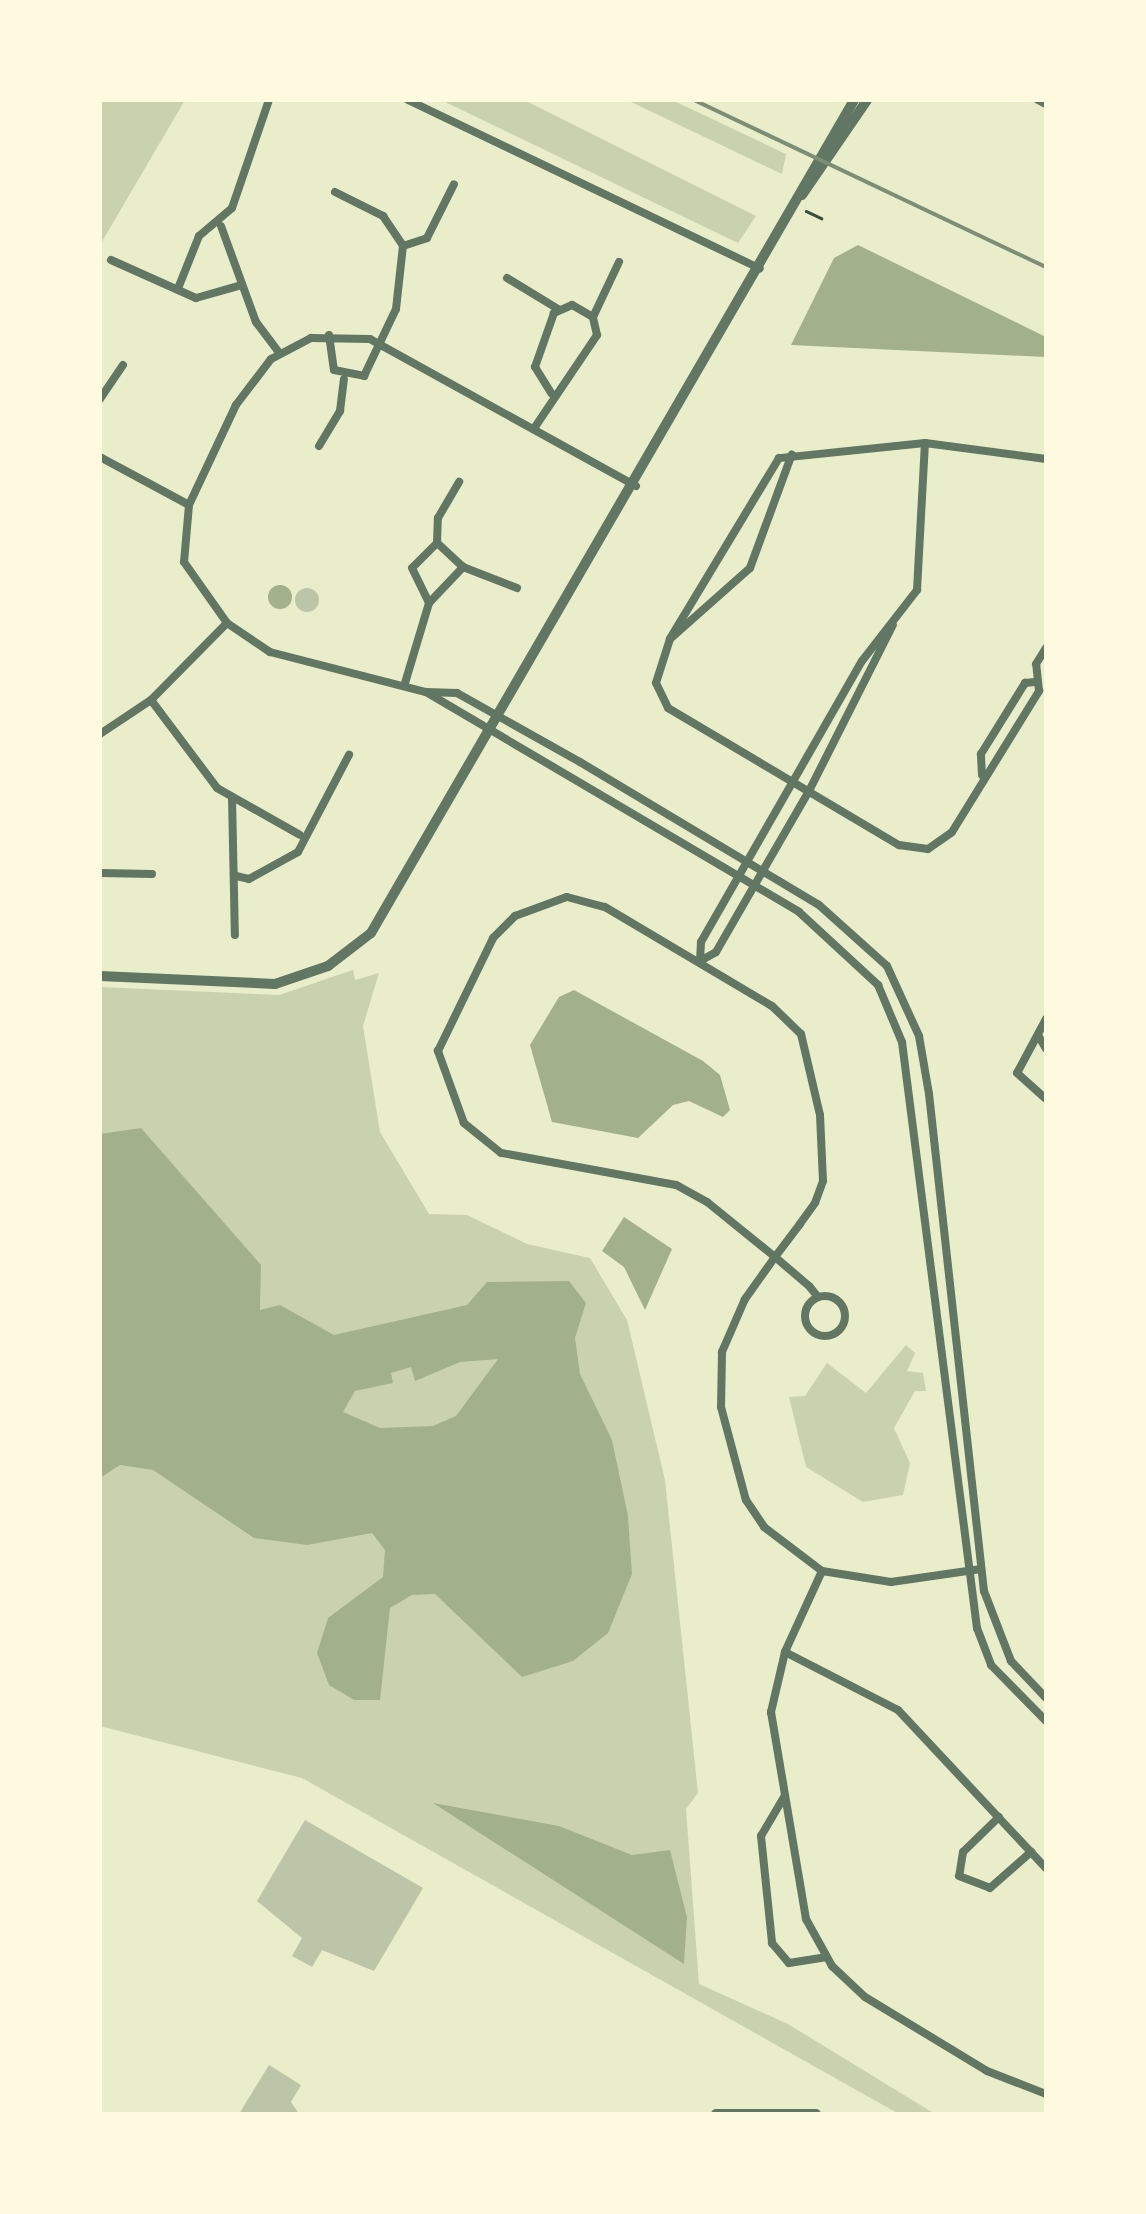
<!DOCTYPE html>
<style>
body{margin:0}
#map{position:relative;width:1146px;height:2214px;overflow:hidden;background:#e9edc9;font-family:"Varela Round",sans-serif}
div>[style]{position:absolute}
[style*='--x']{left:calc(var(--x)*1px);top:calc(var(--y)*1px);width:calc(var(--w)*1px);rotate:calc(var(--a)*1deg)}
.green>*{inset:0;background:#cad2ad}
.water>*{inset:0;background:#a3b18a}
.round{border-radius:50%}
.building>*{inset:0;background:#bcc5a7}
.path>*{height:2.5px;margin:-1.25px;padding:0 1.25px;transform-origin:1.25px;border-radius:1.25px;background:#344e41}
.minor>*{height:8px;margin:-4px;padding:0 4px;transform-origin:4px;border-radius:4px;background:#617663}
.minor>.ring{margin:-4px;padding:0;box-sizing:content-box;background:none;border:8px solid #617663;border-radius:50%}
.tertiary>*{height:10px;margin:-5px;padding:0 5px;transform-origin:5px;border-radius:5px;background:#617663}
.rail>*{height:4px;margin:-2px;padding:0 2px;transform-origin:2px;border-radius:2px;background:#7c8e77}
span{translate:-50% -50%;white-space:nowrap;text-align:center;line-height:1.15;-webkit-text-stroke:10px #fefae0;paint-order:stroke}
.frame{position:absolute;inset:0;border:102px solid #fefae0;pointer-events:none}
</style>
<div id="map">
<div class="green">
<div style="clip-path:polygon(100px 100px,185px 100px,100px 245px)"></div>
<div style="clip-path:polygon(441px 100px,524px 100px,756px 216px,738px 243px)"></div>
<div style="clip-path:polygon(627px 100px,672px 100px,786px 154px,782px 174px)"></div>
<div style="clip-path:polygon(353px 970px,355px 980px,379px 973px,363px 1026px,380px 1132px,429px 1214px,467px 1215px,527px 1244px,590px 1258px,627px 1320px,665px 1480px,698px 1793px,686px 1809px,699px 1984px,788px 2024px,935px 2114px,899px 2114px,302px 1778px,100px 1726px,100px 987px,279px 995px)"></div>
<div style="clip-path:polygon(906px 1345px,915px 1353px,907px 1371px,923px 1373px,926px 1391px,915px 1391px,894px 1428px,910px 1463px,903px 1495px,863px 1502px,806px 1467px,789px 1397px,805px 1396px,827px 1363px,866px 1393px)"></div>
</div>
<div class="water">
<div style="clip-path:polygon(858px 245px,1046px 337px,1046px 357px,791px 345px,834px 258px)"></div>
<div class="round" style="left:268px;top:585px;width:24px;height:24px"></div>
<div style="clip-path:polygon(574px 990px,703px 1061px,720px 1075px,730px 1110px,723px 1117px,689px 1101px,673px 1105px,638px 1138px,552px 1122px,530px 1045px,559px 997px)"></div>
<div style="clip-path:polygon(evenodd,141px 1128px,261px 1265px,260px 1310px,280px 1305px,334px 1335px,467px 1305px,487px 1282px,569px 1281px,586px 1303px,575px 1338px,580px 1374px,612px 1440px,628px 1516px,632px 1574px,608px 1633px,573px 1661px,522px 1677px,435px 1594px,412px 1595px,390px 1608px,380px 1700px,354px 1700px,329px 1685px,317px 1653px,328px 1618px,383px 1577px,385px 1550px,372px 1533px,307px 1545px,254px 1538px,153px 1470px,120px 1465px,100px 1478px,100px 1134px,141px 1128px,498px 1359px,456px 1416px,433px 1426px,380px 1428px,343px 1412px,355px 1391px,393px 1383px,391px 1373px,411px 1367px,415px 1381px,460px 1362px,498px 1359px)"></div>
<div style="clip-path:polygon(624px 1217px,672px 1249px,645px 1310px,624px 1267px,602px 1251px)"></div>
<div style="clip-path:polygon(433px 1803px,559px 1826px,632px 1855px,670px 1850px,687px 1917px,684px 1964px)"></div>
</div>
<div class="building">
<div class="round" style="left:295px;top:588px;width:24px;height:24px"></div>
<div style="clip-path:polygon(305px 1820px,423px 1888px,374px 1971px,322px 1950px,312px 1967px,292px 1956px,302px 1938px,257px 1901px)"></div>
<div style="clip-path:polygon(269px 2065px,301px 2085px,291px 2102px,299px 2114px,239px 2114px)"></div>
</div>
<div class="path">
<div style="--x:806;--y:211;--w:17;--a:25"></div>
</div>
<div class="minor">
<div style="--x:408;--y:100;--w:390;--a:25.6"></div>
<div style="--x:1038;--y:100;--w:9;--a:27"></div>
<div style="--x:335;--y:192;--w:54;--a:26.6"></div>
<div style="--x:383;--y:216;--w:36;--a:56"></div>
<div style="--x:403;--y:246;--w:25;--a:-18"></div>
<div style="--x:427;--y:238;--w:60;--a:-63.4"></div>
<div style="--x:221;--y:226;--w:102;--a:70"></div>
<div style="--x:256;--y:322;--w:39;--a:53"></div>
<div style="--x:111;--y:260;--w:93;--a:24.1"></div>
<div style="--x:196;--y:298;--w:48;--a:-15.8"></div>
<div style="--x:507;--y:278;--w:60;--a:31.3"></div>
<div style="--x:179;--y:286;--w:54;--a:-68.2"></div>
<div style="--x:199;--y:236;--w:43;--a:-40.3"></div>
<div style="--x:232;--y:208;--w:114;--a:-71.1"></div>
<div style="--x:593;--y:317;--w:61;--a:-64.7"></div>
<div style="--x:329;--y:335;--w:35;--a:82"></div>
<div style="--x:334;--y:370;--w:31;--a:11"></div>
<div style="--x:364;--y:376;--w:74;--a:-64.5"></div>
<div style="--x:396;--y:309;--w:63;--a:-83.7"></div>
<div style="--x:100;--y:399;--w:41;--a:-55.9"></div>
<div style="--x:535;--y:427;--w:111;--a:-56"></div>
<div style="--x:597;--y:335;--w:18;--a:-103"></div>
<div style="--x:593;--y:317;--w:24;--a:-150"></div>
<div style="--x:572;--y:305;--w:20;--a:156"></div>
<div style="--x:554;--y:313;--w:57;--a:109.4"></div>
<div style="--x:535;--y:367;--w:31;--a:58"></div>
<div style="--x:319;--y:446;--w:41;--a:-59"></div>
<div style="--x:340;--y:411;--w:32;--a:-83"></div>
<div style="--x:100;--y:457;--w:101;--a:28.3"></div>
<div style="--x:1046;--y:459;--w:122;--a:-172.5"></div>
<div style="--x:925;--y:443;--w:147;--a:174.1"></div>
<div style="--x:779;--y:458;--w:211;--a:121.1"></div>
<div style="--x:670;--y:639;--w:46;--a:107.7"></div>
<div style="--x:656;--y:683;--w:28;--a:64"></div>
<div style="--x:668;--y:708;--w:269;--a:30.7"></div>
<div style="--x:899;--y:845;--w:29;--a:8"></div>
<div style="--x:928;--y:849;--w:29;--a:-35"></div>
<div style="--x:952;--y:832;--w:166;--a:-58.3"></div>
<div style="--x:1039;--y:691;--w:27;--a:-96"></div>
<div style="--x:1036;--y:664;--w:19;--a:-58"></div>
<div style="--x:636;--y:486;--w:304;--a:-151.1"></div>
<div style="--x:370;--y:339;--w:59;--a:-179"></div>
<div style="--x:311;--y:338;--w:45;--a:152.3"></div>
<div style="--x:271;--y:359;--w:58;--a:127.3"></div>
<div style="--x:236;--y:405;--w:110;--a:115.2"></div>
<div style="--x:189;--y:505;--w:57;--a:95"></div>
<div style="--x:184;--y:562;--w:75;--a:54.8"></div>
<div style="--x:227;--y:623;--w:52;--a:34"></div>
<div style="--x:270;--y:652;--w:161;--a:14.4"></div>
<div style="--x:426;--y:692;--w:433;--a:30.5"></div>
<div style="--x:799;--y:912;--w:108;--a:42.7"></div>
<div style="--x:878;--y:985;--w:62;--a:67.2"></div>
<div style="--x:902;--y:1042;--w:591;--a:82.71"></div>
<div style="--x:977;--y:1628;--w:40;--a:69"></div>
<div style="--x:991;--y:1665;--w:78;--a:45.5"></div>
<div style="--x:437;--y:543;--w:25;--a:-88"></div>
<div style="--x:438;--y:518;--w:42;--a:-59.7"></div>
<div style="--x:463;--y:567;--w:58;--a:21.3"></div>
<div style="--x:670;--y:639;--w:107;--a:-41.6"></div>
<div style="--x:750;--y:568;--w:121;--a:-69.8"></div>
<div style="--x:405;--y:683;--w:84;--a:-73.3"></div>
<div style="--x:429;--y:603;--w:50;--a:-46.6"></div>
<div style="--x:463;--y:567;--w:35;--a:-137"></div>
<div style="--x:437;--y:543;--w:35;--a:135"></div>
<div style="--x:412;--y:568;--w:39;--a:64"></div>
<div style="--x:426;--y:692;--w:31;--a:2"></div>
<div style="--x:457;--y:693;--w:141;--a:29.3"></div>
<div style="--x:580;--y:762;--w:279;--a:30.9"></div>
<div style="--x:819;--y:905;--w:91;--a:41.9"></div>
<div style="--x:887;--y:966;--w:77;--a:65.4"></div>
<div style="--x:919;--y:1036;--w:59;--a:80.2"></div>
<div style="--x:929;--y:1094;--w:500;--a:83.69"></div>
<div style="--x:984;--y:1591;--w:75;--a:68.9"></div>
<div style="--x:1011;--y:1661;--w:51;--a:46.6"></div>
<div style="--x:151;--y:700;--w:110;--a:53.1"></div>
<div style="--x:217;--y:788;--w:95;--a:29.5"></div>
<div style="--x:100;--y:734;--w:61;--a:-33.7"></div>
<div style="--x:151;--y:700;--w:108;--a:-45.4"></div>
<div style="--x:982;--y:775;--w:21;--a:-93"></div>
<div style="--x:981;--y:754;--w:84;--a:-58.2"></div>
<div style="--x:1025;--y:683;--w:10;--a:-6"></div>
<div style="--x:232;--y:797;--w:138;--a:88.8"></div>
<div style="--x:100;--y:873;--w:52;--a:1.1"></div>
<div style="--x:236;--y:876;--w:13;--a:13"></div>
<div style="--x:249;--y:879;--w:56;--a:-28.9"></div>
<div style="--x:298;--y:852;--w:110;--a:-62.3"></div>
<div style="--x:700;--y:961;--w:19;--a:-87"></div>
<div style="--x:701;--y:942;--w:324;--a:-60.2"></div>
<div style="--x:862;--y:661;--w:90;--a:-52.2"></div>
<div style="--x:917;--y:590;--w:147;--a:-86.9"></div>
<div style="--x:700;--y:961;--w:18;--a:-29"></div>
<div style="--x:716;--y:952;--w:186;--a:-60"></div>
<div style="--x:809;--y:791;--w:186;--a:-63.2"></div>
<div style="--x:1046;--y:1019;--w:61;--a:118.2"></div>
<div style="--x:1017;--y:1073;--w:39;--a:42"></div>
<div style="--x:1038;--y:1035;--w:16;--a:60"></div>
<div class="ring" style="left:805px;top:1296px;width:32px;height:32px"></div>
<div style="--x:818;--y:1297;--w:14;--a:-129"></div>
<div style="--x:809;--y:1286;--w:45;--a:-139.5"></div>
<div style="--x:775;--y:1257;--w:87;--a:-141"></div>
<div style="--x:707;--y:1202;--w:35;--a:-151"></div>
<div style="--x:676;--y:1185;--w:178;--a:-169.6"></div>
<div style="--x:501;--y:1153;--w:48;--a:-141"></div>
<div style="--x:464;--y:1123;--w:77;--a:-109.9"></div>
<div style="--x:438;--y:1051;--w:126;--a:-64"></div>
<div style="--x:493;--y:938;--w:31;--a:-45"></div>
<div style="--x:515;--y:916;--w:55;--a:-20.1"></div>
<div style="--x:567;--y:897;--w:39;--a:15"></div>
<div style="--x:605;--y:907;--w:194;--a:30.7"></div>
<div style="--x:772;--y:1006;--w:40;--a:44"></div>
<div style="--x:801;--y:1034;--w:83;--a:76.8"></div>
<div style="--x:820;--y:1115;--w:66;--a:87.4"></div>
<div style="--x:823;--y:1181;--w:23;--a:110"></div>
<div style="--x:815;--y:1203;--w:26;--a:126"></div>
<div style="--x:800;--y:1224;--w:41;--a:127.1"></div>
<div style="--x:775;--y:1257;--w:52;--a:125.5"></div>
<div style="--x:745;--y:1299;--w:58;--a:113.5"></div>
<div style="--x:722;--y:1352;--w:55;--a:91"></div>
<div style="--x:721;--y:1407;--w:96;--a:75"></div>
<div style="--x:746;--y:1500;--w:32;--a:56"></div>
<div style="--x:764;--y:1527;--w:73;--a:37.2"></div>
<div style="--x:822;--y:1571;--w:70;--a:9.1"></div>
<div style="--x:891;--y:1582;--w:91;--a:-8.2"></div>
<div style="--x:822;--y:1571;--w:89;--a:114.6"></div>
<div style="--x:785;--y:1652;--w:62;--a:103.1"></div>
<div style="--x:771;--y:1712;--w:210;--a:80.4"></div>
<div style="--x:806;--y:1919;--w:54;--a:61"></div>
<div style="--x:832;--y:1966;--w:45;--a:43.2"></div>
<div style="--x:865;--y:1997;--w:143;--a:31.2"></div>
<div style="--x:987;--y:2071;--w:63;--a:21.3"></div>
<div style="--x:785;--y:1652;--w:127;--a:27.2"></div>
<div style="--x:898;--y:1710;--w:216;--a:46.9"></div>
<div style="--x:784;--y:1797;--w:45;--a:120.5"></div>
<div style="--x:761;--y:1836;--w:108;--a:84.1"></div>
<div style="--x:772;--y:1943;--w:26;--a:50"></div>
<div style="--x:789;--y:1963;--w:37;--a:-9"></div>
<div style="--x:999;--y:1817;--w:50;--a:135.8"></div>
<div style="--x:963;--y:1852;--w:24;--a:99"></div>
<div style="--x:959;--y:1876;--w:33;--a:21"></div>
<div style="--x:990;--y:1888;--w:55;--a:-41.3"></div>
</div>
<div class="tertiary">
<div style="--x:802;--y:195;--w:115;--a:-55.6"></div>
<div style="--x:100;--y:976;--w:175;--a:2.6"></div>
<div style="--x:275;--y:984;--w:56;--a:-18.8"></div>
<div style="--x:328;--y:966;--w:54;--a:-37.5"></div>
<div style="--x:371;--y:933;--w:963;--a:-59.89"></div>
<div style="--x:716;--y:2114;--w:100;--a:0"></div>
</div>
<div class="rail">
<div style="--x:694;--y:100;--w:390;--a:25.4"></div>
</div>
<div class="frame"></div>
</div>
